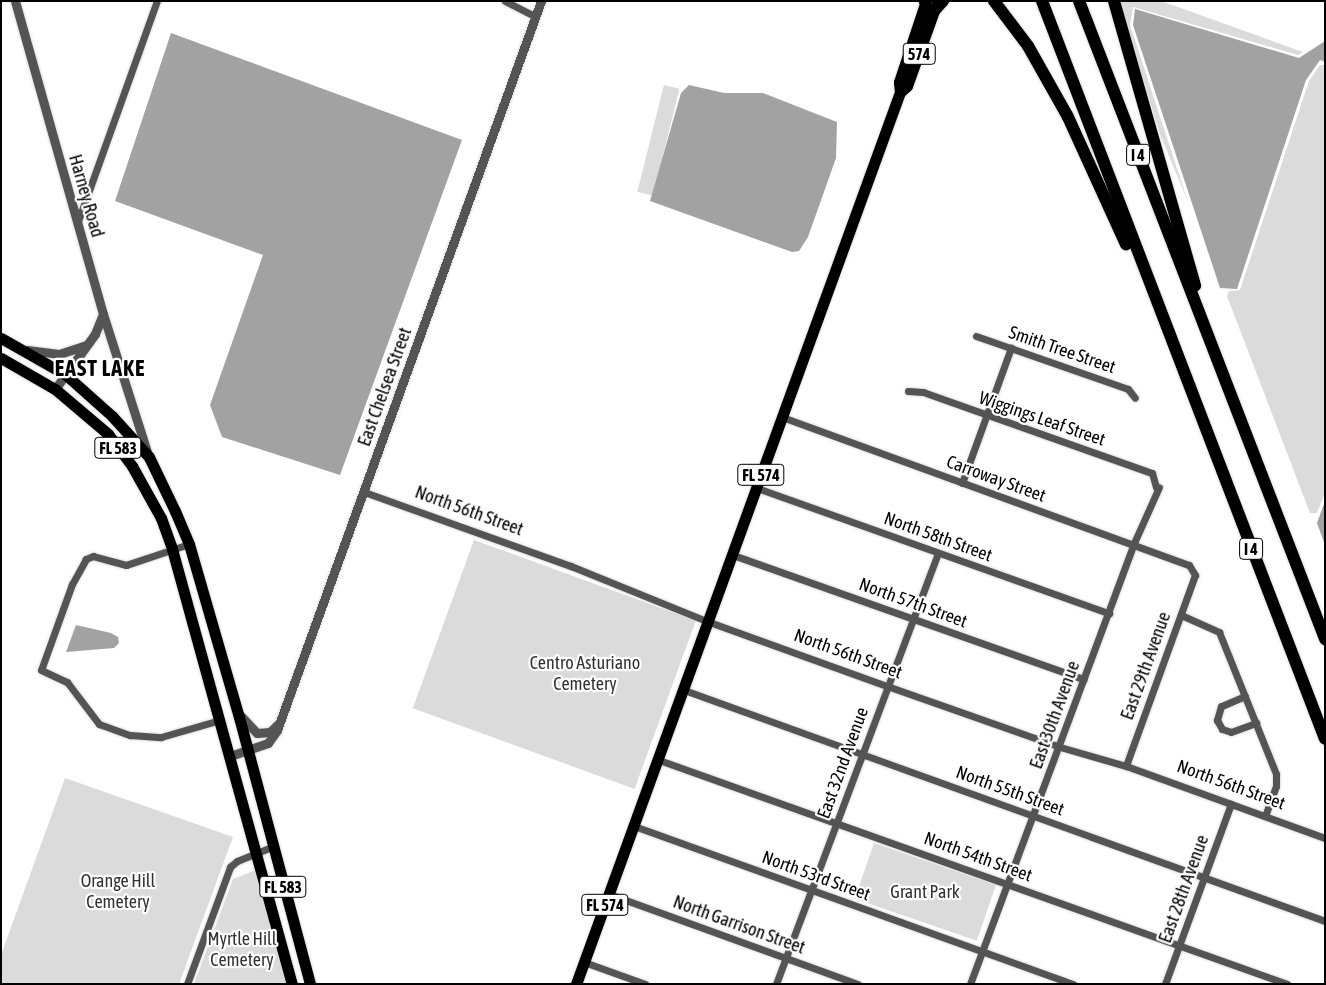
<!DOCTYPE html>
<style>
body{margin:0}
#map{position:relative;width:1326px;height:985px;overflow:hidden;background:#fff;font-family:"Asap Condensed",sans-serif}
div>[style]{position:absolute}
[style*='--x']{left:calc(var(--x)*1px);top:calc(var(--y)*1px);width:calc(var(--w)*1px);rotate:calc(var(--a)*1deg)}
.green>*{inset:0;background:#dbdbdb;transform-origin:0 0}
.water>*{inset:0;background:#a2a2a2}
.roads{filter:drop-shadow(0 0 1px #dbdbdb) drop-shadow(0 0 1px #dbdbdb)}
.minor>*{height:7px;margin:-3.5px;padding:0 3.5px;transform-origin:3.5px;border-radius:3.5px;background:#545454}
.tertiary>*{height:9px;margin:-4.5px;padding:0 4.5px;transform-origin:4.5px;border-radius:4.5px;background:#545454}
.primary>*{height:11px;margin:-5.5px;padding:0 5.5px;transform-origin:5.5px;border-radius:5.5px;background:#000}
.motorway>*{height:12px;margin:-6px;padding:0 6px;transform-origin:6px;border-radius:6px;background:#000}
span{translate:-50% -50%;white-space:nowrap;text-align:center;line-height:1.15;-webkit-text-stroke:4.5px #fff;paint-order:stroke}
.shield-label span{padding:1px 4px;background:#fff;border:1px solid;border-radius:4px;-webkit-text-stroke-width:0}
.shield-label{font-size:16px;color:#000;font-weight:700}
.street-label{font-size:18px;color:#000}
.park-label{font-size:18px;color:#323232}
.district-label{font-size:22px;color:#000;font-weight:700;letter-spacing:1px}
.frame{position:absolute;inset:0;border:2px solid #000;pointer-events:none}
</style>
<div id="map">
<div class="green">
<div style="clip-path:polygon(1118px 1px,1161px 1px,1303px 52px,1298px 55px,1133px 7px,1130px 25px,1188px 202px,1160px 134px)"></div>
<div style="clip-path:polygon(1320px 65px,1325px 65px,1325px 493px,1317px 513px,1310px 513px,1227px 296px,1229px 291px,1240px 290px,1309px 81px)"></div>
<div style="left:664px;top:85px;width:16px;height:110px;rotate:14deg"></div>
<div style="left:474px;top:540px;width:236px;height:179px;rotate:20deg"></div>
<div style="clip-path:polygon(65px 778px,233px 837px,179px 984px,1px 984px,1px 955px)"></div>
<div style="left:874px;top:843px;width:129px;height:59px;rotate:19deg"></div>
<div style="clip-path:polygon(256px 870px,287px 984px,194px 984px,233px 879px)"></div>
</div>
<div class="water">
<div style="clip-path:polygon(1135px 9px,1299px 58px,1325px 41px,1325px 62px,1320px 60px,1306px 80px,1237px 289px,1220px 288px,1133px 25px)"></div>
<div style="clip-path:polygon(171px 33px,462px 140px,340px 475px,222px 437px,210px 405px,263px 255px,115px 201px)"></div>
<div style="clip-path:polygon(689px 85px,724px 93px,763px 93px,837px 122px,836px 158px,808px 237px,799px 251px,792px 252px,650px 201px,681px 93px)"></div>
<div style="clip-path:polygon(1325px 501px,1325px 545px,1317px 523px)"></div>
<div style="clip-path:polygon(76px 625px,111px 633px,118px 637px,119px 643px,114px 648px,66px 652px)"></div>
</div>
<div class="roads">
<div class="minor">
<div style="--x:505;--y:1;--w:34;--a:27"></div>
<div style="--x:77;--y:224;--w:237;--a:-70.3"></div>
<div style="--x:976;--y:336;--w:161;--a:19.2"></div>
<div style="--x:1128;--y:389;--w:11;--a:52"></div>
<div style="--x:908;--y:391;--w:15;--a:4"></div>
<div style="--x:923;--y:392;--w:243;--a:19.5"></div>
<div style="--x:1152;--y:473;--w:15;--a:74"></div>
<div style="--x:782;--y:417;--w:433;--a:20"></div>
<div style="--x:1189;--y:565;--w:12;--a:59"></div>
<div style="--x:1195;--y:575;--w:203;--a:109.9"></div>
<div style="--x:962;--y:483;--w:144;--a:-70.1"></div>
<div style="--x:757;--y:488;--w:374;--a:19.6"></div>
<div style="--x:364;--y:492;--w:220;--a:19.7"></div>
<div style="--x:571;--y:566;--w:149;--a:22.1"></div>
<div style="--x:709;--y:622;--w:189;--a:19.8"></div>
<div style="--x:887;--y:686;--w:183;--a:19.4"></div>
<div style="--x:1060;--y:747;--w:69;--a:16.1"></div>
<div style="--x:1126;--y:766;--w:212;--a:19.9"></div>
<div style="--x:189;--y:544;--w:66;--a:161.6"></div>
<div style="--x:126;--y:565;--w:34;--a:-165"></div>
<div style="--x:93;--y:556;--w:8;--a:157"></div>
<div style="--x:86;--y:559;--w:29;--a:119"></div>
<div style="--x:72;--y:584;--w:91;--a:109.8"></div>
<div style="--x:41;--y:670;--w:29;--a:25"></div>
<div style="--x:67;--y:682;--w:53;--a:52.7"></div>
<div style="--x:99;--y:724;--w:33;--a:20"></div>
<div style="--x:130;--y:735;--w:31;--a:4"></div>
<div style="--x:161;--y:737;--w:61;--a:-16.1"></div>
<div style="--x:733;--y:555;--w:372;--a:19.5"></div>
<div style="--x:1181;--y:615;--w:42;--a:24.1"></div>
<div style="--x:1219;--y:632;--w:153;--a:68.1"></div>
<div style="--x:1276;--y:774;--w:12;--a:90"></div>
<div style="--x:1276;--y:786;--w:32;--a:110"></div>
<div style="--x:684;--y:690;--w:681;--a:19.82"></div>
<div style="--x:1245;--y:696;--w:26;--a:157"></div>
<div style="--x:1221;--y:706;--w:15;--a:106"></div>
<div style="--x:1217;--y:720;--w:10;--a:61"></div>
<div style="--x:1222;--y:729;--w:9;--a:18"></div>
<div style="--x:1231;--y:732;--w:27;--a:-20"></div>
<div style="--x:659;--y:760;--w:667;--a:19.63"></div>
<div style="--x:634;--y:826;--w:467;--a:19.8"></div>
<div style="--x:609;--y:894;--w:265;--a:19.9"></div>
<div style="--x:584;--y:962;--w:65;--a:19.8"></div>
<div style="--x:187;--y:984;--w:125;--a:-69.8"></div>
<div style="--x:230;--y:867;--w:9;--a:-41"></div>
<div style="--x:237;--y:861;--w:38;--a:-22"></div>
<div style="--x:776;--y:984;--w:460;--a:-69.4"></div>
<div style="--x:970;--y:984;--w:471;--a:-69.6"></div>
<div style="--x:1134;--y:543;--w:61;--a:-65.9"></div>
<div style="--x:1165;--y:984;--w:192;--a:-69.9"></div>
</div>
<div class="tertiary">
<div style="--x:15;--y:1;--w:325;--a:74.3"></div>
<div style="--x:103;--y:314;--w:22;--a:112"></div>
<div style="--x:95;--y:334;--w:68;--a:126"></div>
<div style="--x:103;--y:314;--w:145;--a:72.3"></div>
<div style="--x:27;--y:350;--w:32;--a:7"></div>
<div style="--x:59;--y:354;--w:28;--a:-18"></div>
<div style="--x:241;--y:716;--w:23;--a:47"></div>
<div style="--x:257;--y:733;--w:13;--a:-4"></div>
<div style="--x:270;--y:732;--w:10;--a:-45"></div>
<div style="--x:230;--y:756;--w:40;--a:-18.9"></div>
<div style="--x:268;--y:743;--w:16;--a:-55"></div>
<div style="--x:277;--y:730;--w:775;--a:-70.09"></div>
</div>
<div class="primary">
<div style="--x:900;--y:92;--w:9;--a:-41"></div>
<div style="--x:907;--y:86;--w:86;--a:-70.3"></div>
<div style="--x:1;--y:338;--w:75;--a:29.6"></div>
<div style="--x:66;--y:375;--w:62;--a:41.7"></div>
<div style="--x:112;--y:416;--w:55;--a:47.9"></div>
<div style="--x:149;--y:457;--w:60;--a:64.3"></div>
<div style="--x:175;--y:511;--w:36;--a:67"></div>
<div style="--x:189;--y:544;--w:180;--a:73.9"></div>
<div style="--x:239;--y:717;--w:276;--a:75.1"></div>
<div style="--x:1;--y:358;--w:62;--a:29.9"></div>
<div style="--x:55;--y:389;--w:70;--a:40.3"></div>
<div style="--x:108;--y:434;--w:40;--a:53"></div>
<div style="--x:132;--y:466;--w:60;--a:60.9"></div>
<div style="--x:161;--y:518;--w:33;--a:70"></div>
<div style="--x:172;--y:549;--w:451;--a:74.6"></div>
<div style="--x:576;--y:984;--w:949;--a:-70.04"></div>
<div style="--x:900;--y:92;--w:10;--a:-96"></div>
<div style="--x:899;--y:82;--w:85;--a:-71.6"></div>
</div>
<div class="motorway">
<div style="--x:994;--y:1;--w:56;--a:52.9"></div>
<div style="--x:1028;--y:46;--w:81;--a:60.6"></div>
<div style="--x:1068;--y:117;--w:140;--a:65.5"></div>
<div style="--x:1042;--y:1;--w:790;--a:69.02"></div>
<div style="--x:1079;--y:1;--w:684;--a:68.91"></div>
<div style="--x:1114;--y:1;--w:296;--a:74.1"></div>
<div style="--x:925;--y:2;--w:1;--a:-90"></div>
<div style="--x:933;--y:12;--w:15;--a:-48"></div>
</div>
</div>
<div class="shield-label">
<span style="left:919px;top:54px">574</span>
<span style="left:1138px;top:155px">I 4</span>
<span style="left:118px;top:448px">FL 583</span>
<span style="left:761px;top:475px">FL 574</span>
<span style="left:1251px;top:549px">I 4</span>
<span style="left:283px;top:887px">FL 583</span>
<span style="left:605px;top:905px">FL 574</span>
</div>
<div class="street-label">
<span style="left:86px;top:196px;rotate:74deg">Harney Road</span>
<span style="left:1062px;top:350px;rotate:19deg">Smith Tree Street</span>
<span style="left:385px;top:387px;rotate:-70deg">East Chelsea Street</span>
<span style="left:1042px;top:419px;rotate:19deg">Wiggings Leaf Street</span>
<span style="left:996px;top:479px;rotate:20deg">Carroway Street</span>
<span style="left:469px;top:511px;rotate:20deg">North 56th Street</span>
<span style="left:938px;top:537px;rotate:20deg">North 58th Street</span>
<span style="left:913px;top:603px;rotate:20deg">North 57th Street</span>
<span style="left:848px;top:654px;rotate:20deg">North 56th Street</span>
<span style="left:1146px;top:666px;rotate:-70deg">East 29th Avenue</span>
<span style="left:1055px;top:715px;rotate:-70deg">East 30th Avenue</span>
<span style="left:843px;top:763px;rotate:-70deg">East 32nd Avenue</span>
<span style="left:1231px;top:785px;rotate:20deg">North 56th Street</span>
<span style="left:1010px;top:791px;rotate:20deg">North 55th Street</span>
<span style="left:978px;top:857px;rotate:20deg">North 54th Street</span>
<span style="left:816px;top:876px;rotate:20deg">North 53rd Street</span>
<span style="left:1184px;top:889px;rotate:-70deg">East 28th Avenue</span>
<span style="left:739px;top:925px;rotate:20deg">North Garrison Street</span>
</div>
<div class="park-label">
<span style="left:585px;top:674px">Centro Asturiano<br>Cemetery</span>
<span style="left:118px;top:892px">Orange Hill<br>Cemetery</span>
<span style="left:925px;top:892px">Grant Park</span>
<span style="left:242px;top:950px">Myrtle Hill<br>Cemetery</span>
</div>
<div class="district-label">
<span style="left:100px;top:369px">EAST LAKE</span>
</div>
<div class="frame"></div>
</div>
